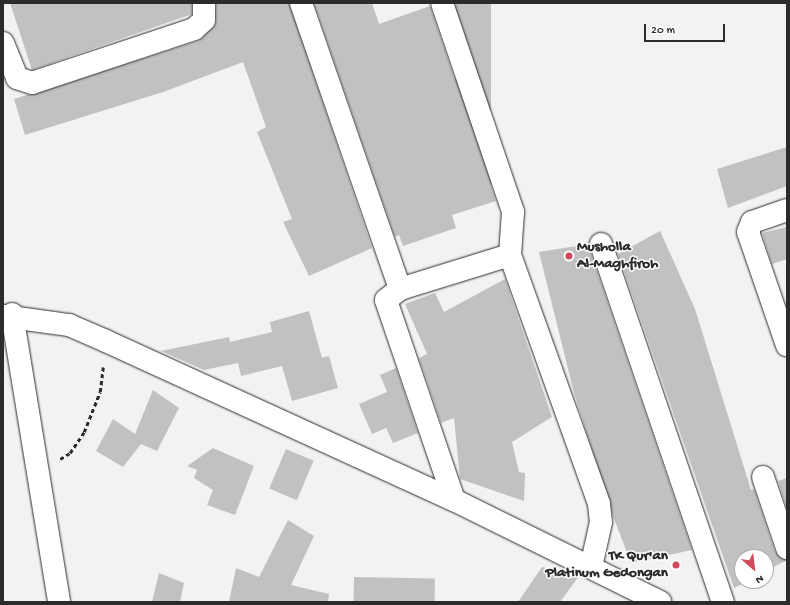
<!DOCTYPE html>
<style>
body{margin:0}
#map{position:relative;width:790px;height:605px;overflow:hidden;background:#f2f2f2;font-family:"Gochi Hand",sans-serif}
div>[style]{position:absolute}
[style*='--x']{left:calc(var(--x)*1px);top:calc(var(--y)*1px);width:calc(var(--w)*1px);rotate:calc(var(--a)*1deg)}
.building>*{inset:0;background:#c1c1c1;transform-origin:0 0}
.path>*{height:2.5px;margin-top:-1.25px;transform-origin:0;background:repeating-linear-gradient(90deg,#2b2b2b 0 4px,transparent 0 7px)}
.roads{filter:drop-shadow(0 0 1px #2b2b2b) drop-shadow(0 0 1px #2b2b2b)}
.minor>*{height:22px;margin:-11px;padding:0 11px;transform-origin:11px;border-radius:11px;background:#fff}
.dots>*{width:11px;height:11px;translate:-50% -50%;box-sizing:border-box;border:2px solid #fff;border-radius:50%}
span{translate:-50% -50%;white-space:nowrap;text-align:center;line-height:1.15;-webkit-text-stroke:3px #fff;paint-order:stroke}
.poi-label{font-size:15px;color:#2b2b2b;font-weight:700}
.left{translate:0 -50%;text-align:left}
.right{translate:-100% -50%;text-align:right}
.frame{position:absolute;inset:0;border:4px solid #2b2b2b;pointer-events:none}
.north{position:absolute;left:734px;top:549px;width:40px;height:40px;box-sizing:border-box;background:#fff;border:1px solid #aaa;border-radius:50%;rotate:152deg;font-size:11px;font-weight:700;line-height:16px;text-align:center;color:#2b2b2b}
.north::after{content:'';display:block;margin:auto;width:14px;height:18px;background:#d1495b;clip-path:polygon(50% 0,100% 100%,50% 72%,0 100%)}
.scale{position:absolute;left:644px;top:24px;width:81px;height:18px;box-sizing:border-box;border:2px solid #2b2b2b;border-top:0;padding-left:5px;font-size:12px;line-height:14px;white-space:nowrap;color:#2b2b2b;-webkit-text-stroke:3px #fff;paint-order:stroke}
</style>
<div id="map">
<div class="building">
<div style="clip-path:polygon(10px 3px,192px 3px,192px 14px,32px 70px)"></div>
<div style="clip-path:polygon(216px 3px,289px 3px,372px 248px,309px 276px,283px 222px,292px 219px,257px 132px,266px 127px,243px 62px,163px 92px,25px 135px,14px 99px,198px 41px,215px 25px)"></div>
<div style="clip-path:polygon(314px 3px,372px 3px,379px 24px,430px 6px,496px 201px,452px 215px,456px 228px,403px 246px,399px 235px,395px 237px)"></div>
<div style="left:455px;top:3px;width:36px;height:195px"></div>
<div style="clip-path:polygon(787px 147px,787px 186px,728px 208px,717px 169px)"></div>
<div style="clip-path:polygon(787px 227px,787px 259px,772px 264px,762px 233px)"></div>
<div style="clip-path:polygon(660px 231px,695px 309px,751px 490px,754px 489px,775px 552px,787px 560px,766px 571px,766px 557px,742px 557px,742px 581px,748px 581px,734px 588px,618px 254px)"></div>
<div style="clip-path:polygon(589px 244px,589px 248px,692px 550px,631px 563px,613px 516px,574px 393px,539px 252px)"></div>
<div style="clip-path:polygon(505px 279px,552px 417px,512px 442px,519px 472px,525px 473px,524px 501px,460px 479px,454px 418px,441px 423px,419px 358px,427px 354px,405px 304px,435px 293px,444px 312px)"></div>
<div style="clip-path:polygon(309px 311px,322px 358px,329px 356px,338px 388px,292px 401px,282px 366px,241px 376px,238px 363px,204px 370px,161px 351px,229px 337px,230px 342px,272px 332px,270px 322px)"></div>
<div style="clip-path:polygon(396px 368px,418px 433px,393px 443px,386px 428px,372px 434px,359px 404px,387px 392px,380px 375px)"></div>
<div style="clip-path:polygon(153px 390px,179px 408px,157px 451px,141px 444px,123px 467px,96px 451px,113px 419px,135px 434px)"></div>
<div style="clip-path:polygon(213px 448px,254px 466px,235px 515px,207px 505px,213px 490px,194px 478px,197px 470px,187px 466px)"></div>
<div style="left:286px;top:449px;width:30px;height:43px;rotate:23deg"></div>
<div style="clip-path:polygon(787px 478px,787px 509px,778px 481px)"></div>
<div style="clip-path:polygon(288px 520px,314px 536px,291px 585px,329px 594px,328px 602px,229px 602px,236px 568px,259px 577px)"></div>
<div style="clip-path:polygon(542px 567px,579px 576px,560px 602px,518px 602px)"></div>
<div style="clip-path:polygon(159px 573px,184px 583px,180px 602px,152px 602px)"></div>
<div style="left:354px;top:577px;width:81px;height:25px;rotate:1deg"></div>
</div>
<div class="path">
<div style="--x:60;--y:459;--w:12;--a:-31"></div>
<div style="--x:70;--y:453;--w:25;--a:-56"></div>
<div style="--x:84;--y:432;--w:43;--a:-68.2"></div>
<div style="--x:100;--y:392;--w:25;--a:-83"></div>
</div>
<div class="roads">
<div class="minor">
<div style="--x:301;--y:3;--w:303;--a:70.9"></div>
<div style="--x:442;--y:3;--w:221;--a:71.2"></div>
<div style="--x:513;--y:212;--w:43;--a:94"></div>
<div style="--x:510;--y:255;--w:264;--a:70.3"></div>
<div style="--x:599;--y:504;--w:18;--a:84"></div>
<div style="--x:601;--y:522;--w:46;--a:102.5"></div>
<div style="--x:3;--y:43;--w:38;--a:68"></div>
<div style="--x:17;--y:78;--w:16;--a:18"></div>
<div style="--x:32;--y:83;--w:171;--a:-18.4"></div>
<div style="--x:194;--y:29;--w:13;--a:-42"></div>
<div style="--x:204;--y:20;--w:17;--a:-90"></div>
<div style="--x:787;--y:210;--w:37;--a:161"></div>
<div style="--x:752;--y:222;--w:11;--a:112"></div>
<div style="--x:748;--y:232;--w:120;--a:71"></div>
<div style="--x:601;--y:244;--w:378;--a:71.2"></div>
<div style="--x:12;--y:314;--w:292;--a:80.7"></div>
<div style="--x:3;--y:316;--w:67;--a:7.8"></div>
<div style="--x:69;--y:325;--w:40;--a:23.4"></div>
<div style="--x:106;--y:341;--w:383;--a:24.6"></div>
<div style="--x:454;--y:500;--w:230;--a:26.3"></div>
<div style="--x:763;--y:477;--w:75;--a:71.3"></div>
<div style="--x:454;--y:500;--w:211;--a:-108.8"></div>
<div style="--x:386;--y:300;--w:18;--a:-38"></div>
<div style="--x:400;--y:289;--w:115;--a:-17.2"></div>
</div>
</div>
<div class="dots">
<div style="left:569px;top:256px;background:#d1495b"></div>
<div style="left:676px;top:565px;background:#d1495b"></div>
</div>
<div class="poi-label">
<span class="left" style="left:577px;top:256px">Musholla<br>Al-Maghfiroh</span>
<span class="right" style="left:668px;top:565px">TK Qur'an<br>Platinum Gedongan</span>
</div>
<div class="frame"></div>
<div class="north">N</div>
<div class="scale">20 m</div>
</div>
